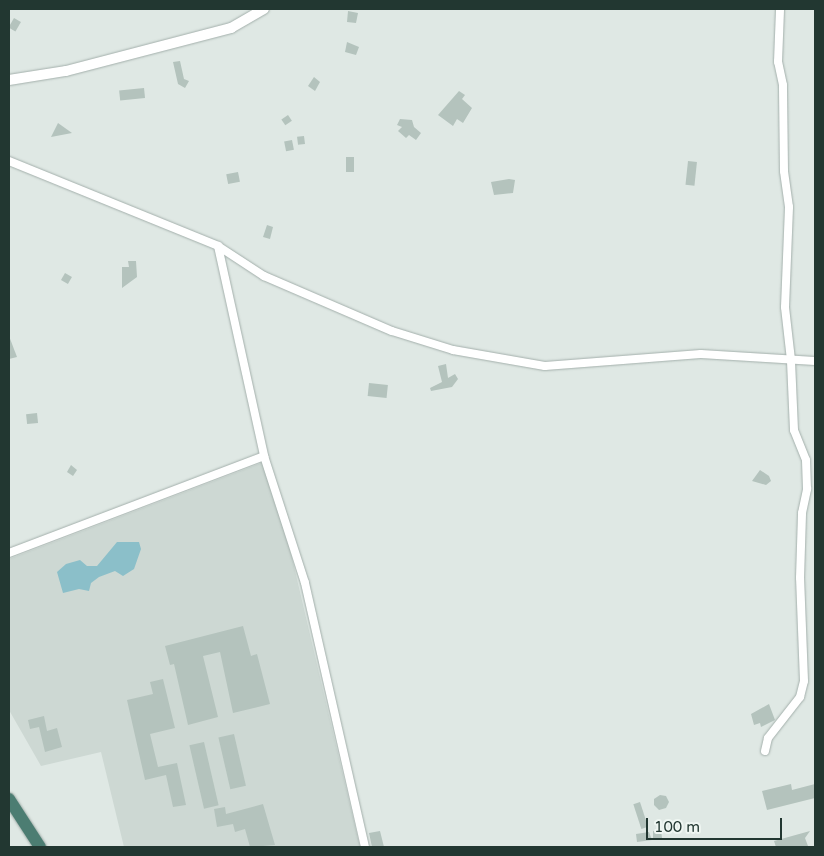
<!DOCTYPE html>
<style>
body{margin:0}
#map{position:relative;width:824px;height:856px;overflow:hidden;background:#dfe8e4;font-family:"Varela Round",sans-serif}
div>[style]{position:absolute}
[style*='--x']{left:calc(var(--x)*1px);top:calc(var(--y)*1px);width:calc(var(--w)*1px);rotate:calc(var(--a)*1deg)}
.built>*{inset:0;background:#cdd8d3}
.water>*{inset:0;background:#8bbfc9}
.building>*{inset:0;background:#b4c3bd;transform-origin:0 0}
.roads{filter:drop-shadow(0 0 1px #a3afab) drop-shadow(0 0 1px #a3afab)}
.minor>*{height:8px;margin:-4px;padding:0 4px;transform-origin:4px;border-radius:4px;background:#fff}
.secondary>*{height:10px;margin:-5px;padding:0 5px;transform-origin:5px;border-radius:5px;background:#fff}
.trunk>*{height:12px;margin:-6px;padding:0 6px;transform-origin:6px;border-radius:6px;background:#4c7d72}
span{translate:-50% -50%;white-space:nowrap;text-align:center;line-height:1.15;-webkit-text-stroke:4px #eff6f2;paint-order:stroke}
.frame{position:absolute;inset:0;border:10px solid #223731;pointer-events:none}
.scale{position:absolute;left:646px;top:818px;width:136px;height:22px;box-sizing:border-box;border:2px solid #223731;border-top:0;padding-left:6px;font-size:15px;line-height:18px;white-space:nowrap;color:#223731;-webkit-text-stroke:4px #eff6f2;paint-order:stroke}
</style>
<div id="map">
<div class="built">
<div style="clip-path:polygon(269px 460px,360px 847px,124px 847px,101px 752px,41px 766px,9px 710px,9px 559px)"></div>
</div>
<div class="water">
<div style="clip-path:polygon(117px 542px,139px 542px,141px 549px,134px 569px,123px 576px,115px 571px,99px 577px,91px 583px,89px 591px,79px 589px,63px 593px,57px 572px,66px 564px,80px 560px,87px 566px,97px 566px)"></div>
</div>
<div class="building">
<div style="clip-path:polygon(348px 11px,358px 13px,356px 23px,347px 22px)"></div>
<div style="left:14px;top:18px;width:8px;height:11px;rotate:30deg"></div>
<div style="clip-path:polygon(347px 42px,359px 47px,356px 55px,345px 52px)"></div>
<div style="clip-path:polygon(180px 61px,184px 79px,189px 81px,185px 88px,178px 84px,173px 62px)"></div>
<div style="clip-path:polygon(314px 77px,320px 82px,315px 91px,308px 86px)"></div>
<div style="left:144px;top:88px;width:10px;height:25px;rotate:84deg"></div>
<div style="clip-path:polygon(459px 91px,465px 95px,462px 99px,472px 108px,463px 123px,457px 119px,453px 126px,438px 115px)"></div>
<div style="left:288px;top:115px;width:7px;height:8px;rotate:56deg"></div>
<div style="clip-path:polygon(400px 119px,412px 120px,414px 127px,421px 133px,416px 140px,409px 135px,406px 138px,398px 131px,402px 127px,397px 125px)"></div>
<div style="clip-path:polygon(58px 123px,72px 133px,51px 137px)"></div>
<div style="left:304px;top:136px;width:8px;height:7px;rotate:83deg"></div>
<div style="left:292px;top:140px;width:10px;height:8px;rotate:79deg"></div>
<div style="left:346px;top:157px;width:8px;height:15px"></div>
<div style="left:688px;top:161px;width:9px;height:24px;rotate:6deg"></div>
<div style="left:238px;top:172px;width:10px;height:12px;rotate:79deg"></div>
<div style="clip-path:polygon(509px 179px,515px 180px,513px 193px,494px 195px,491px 182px)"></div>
<div style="clip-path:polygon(267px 225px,273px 227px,270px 239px,263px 237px)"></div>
<div style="clip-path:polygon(128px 261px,136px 261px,137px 277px,122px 288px,122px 267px,129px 267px)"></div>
<div style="left:65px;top:273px;width:8px;height:8px;rotate:30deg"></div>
<div style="clip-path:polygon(9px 336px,17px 357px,9px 359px)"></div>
<div style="clip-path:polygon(446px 364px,448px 378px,455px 374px,458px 379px,452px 387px,431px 391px,430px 388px,442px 382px,438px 366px)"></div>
<div style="left:369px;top:383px;width:19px;height:13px;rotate:6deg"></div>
<div style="left:37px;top:413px;width:10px;height:11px;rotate:84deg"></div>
<div style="clip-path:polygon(71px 465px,77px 470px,73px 476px,67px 472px)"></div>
<div style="clip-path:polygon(760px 470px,769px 476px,771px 481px,766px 485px,752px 481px)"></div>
<div style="clip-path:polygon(243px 626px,251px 656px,257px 654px,270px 704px,233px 713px,220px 652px,203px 656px,218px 717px,188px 725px,174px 664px,170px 665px,165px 646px)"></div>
<div style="clip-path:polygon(163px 679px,175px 728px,150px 734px,158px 767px,177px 763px,186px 805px,173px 807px,166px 775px,145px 780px,127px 700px,153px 694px,150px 682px)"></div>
<div style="clip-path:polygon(769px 704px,775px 720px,761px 727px,760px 723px,754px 725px,751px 714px)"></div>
<div style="clip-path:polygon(44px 716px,47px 731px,57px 728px,62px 747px,45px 752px,39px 727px,30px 729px,28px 720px)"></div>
<div style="left:234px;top:734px;width:53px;height:16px;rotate:77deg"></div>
<div style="left:204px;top:742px;width:65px;height:15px;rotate:77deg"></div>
<div style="clip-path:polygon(791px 784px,792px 790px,815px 784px,815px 798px,767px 810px,762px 791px)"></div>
<div style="clip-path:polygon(660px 795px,666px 796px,669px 802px,666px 808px,659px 810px,654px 805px,654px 799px)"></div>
<div style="left:640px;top:802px;width:26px;height:7px;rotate:72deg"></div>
<div style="clip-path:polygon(263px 804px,275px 845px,250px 847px,245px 829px,235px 832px,233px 824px,217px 827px,214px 809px,225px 807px,226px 814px)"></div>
<div style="clip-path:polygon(661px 830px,662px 838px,653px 840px,653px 831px)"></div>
<div style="clip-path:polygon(380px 831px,384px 847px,372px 847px,369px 833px)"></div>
<div style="clip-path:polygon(810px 831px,805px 838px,808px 846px,776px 847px,774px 841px)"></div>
<div style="clip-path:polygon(649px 832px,652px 840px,637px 842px,636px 834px)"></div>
</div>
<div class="roads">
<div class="minor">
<div style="--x:9;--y:161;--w:226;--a:22.1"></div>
<div style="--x:218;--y:246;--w:55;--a:33.1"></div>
<div style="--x:264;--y:276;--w:139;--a:23.3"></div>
<div style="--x:392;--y:331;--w:64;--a:17.3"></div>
<div style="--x:453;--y:350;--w:93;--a:9.9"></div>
<div style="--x:545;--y:366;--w:156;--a:-4.4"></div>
<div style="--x:701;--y:354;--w:114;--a:3.5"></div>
<div style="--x:218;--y:246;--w:215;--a:77.6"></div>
<div style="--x:264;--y:456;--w:133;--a:72.1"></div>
<div style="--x:305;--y:583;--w:271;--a:77.2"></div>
<div style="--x:9;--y:553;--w:273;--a:-20.8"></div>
<div style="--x:765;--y:751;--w:13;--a:-77"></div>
<div style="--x:768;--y:738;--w:52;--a:-52"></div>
<div style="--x:800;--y:697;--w:16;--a:-76"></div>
<div style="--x:804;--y:681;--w:103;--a:-92.2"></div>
<div style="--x:800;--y:578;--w:65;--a:-88.2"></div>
<div style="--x:802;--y:513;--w:25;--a:-78"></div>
<div style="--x:807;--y:489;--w:29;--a:-92"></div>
<div style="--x:806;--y:460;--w:32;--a:-112"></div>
<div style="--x:794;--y:430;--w:70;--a:-92.5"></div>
<div style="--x:791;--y:360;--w:53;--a:-96.5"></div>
<div style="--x:785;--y:307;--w:100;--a:-87.7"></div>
<div style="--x:789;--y:207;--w:36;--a:-98"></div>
<div style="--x:784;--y:171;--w:86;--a:-90.7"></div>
<div style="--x:783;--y:85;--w:24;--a:-102"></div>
<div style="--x:778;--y:62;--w:53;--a:-87.8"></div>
</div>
<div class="secondary">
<div style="--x:9;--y:80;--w:58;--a:-9"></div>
<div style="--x:66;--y:71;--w:171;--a:-14.6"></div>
<div style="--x:231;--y:28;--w:38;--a:-30"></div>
</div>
<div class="trunk">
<div style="--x:9;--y:799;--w:57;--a:57.1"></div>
</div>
</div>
<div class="frame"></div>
<div class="scale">100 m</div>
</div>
